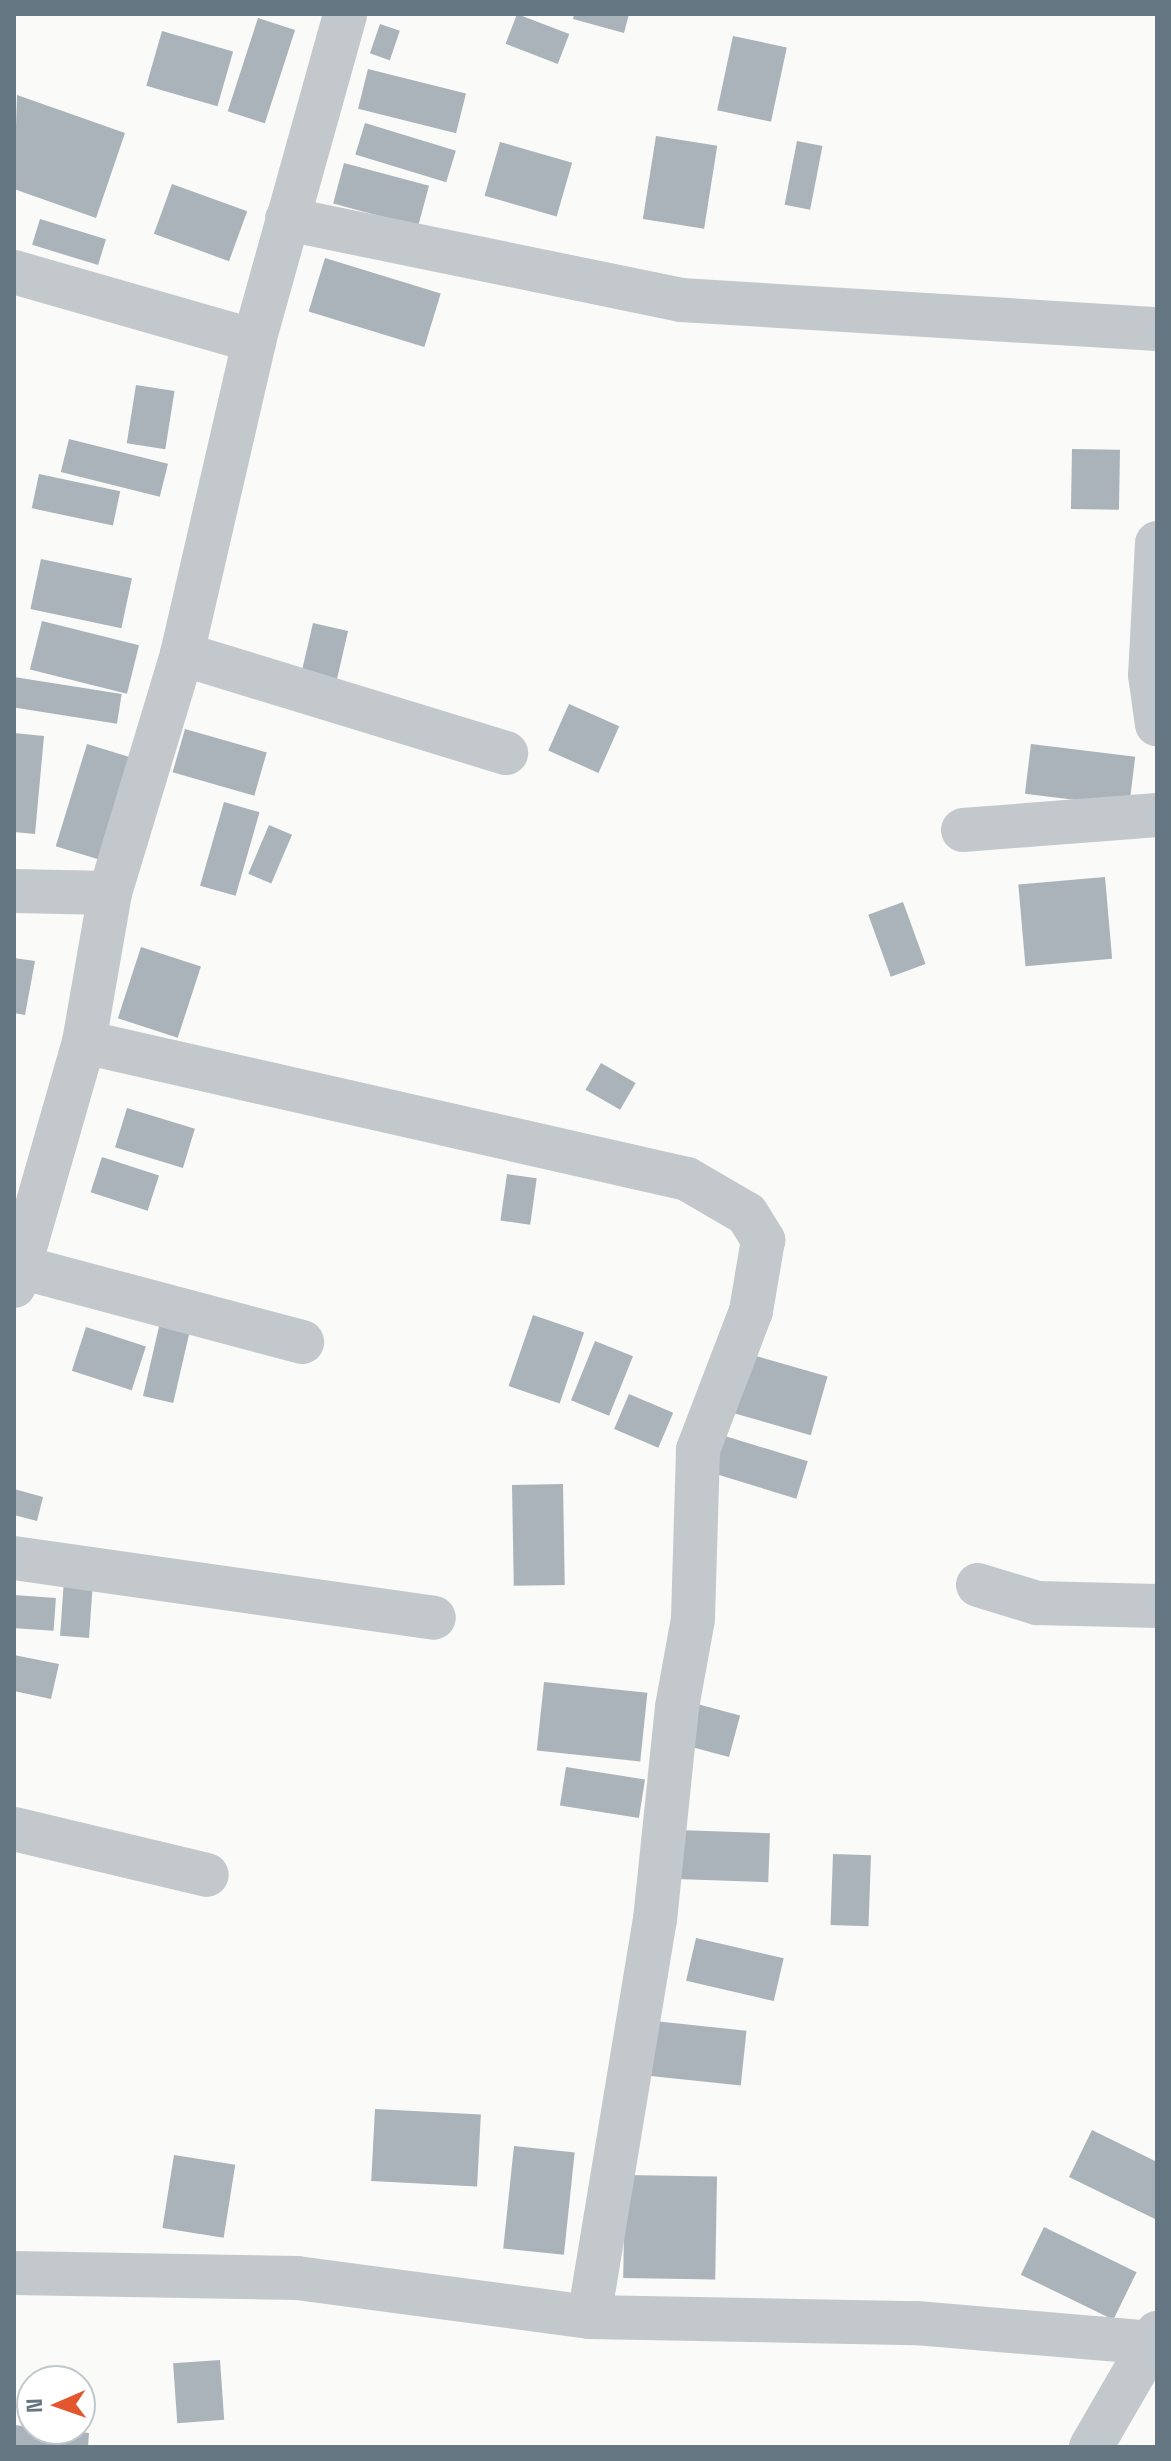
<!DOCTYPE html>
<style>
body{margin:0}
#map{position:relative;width:1171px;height:2461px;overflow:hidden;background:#fafaf8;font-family:"Space Grotesk",sans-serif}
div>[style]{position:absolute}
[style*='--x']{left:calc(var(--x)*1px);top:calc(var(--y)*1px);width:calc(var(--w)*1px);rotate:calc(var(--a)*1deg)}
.building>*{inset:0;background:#aab3b9;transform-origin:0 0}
.minor>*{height:44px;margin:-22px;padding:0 22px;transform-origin:22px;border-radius:22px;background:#c3c8cc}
span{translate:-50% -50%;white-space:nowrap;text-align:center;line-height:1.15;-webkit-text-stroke:8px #fff;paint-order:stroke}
.frame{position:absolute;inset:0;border:16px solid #657683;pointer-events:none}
.north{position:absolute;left:16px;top:2365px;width:80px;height:80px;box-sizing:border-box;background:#fff;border:2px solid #c1c8cd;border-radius:50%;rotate:268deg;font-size:22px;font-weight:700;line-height:32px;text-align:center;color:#657683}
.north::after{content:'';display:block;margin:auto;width:28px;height:36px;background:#e4572e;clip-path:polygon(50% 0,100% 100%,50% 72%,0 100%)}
</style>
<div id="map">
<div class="building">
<div style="left:517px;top:14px;width:56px;height:32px;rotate:21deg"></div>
<div style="clip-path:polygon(574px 14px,629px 14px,624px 33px,573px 19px)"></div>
<div style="left:258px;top:18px;width:39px;height:98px;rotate:18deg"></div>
<div style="left:380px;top:24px;width:21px;height:31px;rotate:19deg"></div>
<div style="left:162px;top:31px;width:74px;height:57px;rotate:16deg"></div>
<div style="left:733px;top:36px;width:55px;height:76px;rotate:12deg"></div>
<div style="left:368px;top:69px;width:101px;height:41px;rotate:14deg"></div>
<div style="clip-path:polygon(17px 95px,125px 133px,96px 218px,14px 189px)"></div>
<div style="left:365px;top:123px;width:95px;height:33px;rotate:17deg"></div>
<div style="left:656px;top:136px;width:62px;height:84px;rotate:9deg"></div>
<div style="left:797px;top:141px;width:26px;height:65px;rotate:11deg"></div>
<div style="left:500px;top:142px;width:75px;height:56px;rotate:16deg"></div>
<div style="left:344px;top:163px;width:88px;height:42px;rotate:15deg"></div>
<div style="left:172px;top:184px;width:80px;height:53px;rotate:20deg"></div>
<div style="left:40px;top:219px;width:69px;height:27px;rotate:17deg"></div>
<div style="left:325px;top:258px;width:121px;height:56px;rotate:17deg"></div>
<div style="left:136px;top:385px;width:39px;height:59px;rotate:9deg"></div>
<div style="left:69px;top:439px;width:102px;height:34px;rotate:14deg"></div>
<div style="left:1072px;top:449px;width:48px;height:60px;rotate:1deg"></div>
<div style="left:39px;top:474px;width:83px;height:35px;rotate:12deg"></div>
<div style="left:41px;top:559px;width:93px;height:51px;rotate:12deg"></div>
<div style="left:42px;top:621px;width:100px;height:50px;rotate:14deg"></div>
<div style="left:313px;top:623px;width:36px;height:54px;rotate:13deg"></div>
<div style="left:14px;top:677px;width:109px;height:30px;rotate:9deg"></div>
<div style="left:569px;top:704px;width:55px;height:51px;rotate:24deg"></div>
<div style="left:185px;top:729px;width:85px;height:45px;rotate:16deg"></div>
<div style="clip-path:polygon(14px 733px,44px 736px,35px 834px,14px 832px)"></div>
<div style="left:87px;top:744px;width:47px;height:107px;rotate:17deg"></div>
<div style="left:1031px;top:744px;width:105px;height:50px;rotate:7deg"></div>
<div style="left:224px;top:802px;width:37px;height:87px;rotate:16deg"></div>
<div style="left:269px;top:825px;width:25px;height:53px;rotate:23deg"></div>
<div style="left:1105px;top:877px;width:82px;height:87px;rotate:85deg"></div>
<div style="left:903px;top:902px;width:66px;height:37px;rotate:70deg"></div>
<div style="left:141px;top:947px;width:63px;height:75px;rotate:18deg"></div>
<div style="clip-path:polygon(14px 958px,35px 961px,25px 1015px,14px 1013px)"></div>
<div style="left:601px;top:1063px;width:40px;height:31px;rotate:30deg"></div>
<div style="left:127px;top:1108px;width:71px;height:41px;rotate:17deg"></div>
<div style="left:102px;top:1157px;width:60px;height:37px;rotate:18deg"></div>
<div style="left:507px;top:1174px;width:30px;height:47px;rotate:8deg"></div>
<div style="left:533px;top:1315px;width:54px;height:75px;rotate:19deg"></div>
<div style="left:161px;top:1318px;width:31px;height:80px;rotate:13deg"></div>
<div style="left:86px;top:1327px;width:63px;height:46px;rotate:18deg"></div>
<div style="left:595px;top:1341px;width:41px;height:64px;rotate:22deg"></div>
<div style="left:742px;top:1352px;width:89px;height:61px;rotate:16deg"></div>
<div style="left:629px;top:1394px;width:48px;height:38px;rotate:23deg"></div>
<div style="left:715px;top:1433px;width:97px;height:39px;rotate:17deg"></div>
<div style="left:563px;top:1484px;width:101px;height:51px;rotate:89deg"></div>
<div style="clip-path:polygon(14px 1489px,43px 1497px,37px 1521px,14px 1515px)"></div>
<div style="left:64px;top:1580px;width:29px;height:56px;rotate:4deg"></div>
<div style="left:14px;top:1595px;width:42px;height:33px;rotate:4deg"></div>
<div style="clip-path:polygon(14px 1655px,59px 1664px,51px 1699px,14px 1691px)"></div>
<div style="left:544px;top:1682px;width:104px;height:69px;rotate:6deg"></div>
<div style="left:686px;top:1701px;width:56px;height:43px;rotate:15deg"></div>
<div style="left:566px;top:1767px;width:80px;height:39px;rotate:9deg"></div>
<div style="left:678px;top:1830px;width:92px;height:49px;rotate:2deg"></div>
<div style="left:833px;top:1854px;width:38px;height:71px;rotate:2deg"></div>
<div style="left:696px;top:1938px;width:90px;height:44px;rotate:13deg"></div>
<div style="left:654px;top:2021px;width:93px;height:55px;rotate:6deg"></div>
<div style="left:375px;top:2109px;width:106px;height:72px;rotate:3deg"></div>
<div style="clip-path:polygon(1092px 2130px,1157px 2162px,1157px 2220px,1069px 2177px)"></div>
<div style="left:514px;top:2146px;width:61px;height:103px;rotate:6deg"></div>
<div style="left:174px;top:2155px;width:62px;height:74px;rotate:9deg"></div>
<div style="left:625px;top:2175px;width:92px;height:103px;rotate:1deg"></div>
<div style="left:1044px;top:2227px;width:103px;height:53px;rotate:26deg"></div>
<div style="left:220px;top:2360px;width:60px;height:47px;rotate:86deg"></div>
<div style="clip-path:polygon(14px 2425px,89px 2433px,88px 2447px,14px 2447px)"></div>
</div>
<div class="minor">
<div style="--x:287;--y:219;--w:402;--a:11.6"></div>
<div style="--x:681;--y:300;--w:477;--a:3.5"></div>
<div style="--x:14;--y:272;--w:250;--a:16"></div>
<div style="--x:1157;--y:543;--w:132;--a:93"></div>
<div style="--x:1150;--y:675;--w:50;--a:82"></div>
<div style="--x:182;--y:654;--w:339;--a:17"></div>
<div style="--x:963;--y:830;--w:195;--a:-4.4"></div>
<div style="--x:14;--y:891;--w:96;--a:1.2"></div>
<div style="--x:84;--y:1042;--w:618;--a:12.8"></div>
<div style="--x:687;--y:1179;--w:69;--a:30.3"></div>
<div style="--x:747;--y:1214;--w:31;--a:58"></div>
<div style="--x:763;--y:1240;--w:72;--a:99.6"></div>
<div style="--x:751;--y:1311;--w:149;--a:110.9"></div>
<div style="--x:698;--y:1450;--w:169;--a:91.7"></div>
<div style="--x:693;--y:1619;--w:89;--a:100.3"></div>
<div style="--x:677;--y:1707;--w:213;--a:95.9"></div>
<div style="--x:655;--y:1919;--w:403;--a:99.4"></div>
<div style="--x:20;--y:1267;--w:292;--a:14.9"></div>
<div style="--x:14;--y:1286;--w:254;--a:-74"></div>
<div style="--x:84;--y:1042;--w:151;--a:-80.1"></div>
<div style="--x:110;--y:893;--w:250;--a:-73.2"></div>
<div style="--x:182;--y:654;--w:321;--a:-77"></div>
<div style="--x:254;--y:341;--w:339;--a:-74.4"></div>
<div style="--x:14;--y:1558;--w:424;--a:8.1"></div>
<div style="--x:978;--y:1585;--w:62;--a:17"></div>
<div style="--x:1037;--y:1603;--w:120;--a:1.4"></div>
<div style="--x:14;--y:1829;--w:198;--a:13.4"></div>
<div style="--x:14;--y:2273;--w:283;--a:1"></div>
<div style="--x:297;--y:2278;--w:295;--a:7.6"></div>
<div style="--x:589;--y:2317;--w:327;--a:1.1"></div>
<div style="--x:916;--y:2323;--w:237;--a:4.8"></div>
<div style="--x:1091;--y:2447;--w:132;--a:-59.9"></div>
</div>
<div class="frame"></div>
<div class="north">N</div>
</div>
